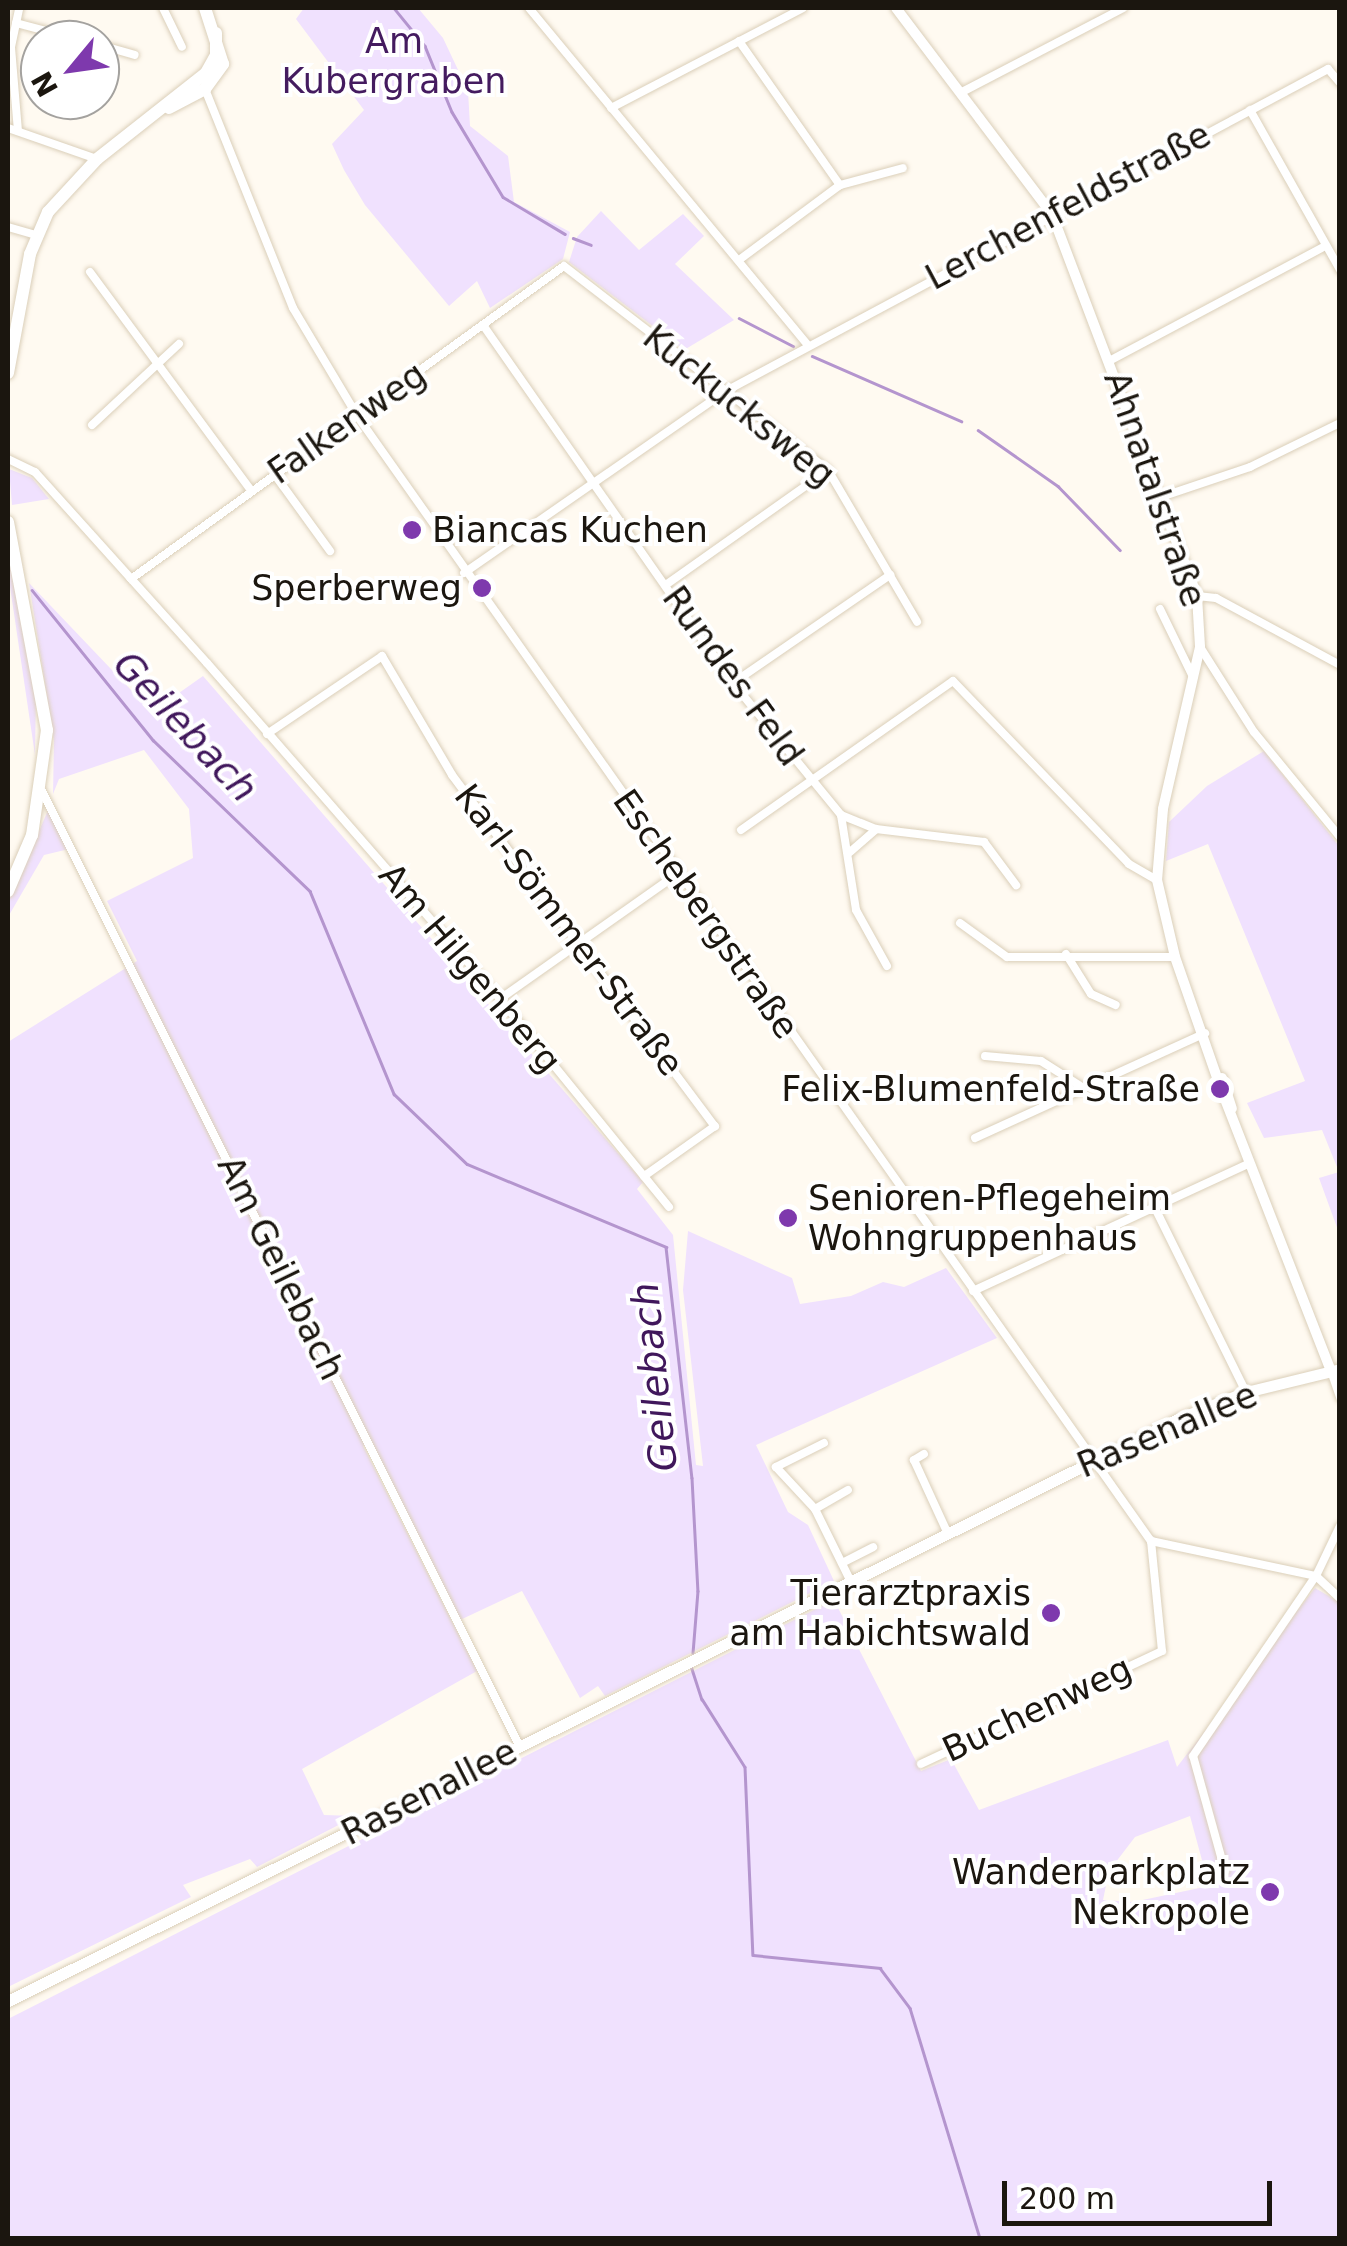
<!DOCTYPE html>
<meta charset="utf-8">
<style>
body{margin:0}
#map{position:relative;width:1347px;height:2246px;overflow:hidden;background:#fffaf1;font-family:"DejaVu Sans",sans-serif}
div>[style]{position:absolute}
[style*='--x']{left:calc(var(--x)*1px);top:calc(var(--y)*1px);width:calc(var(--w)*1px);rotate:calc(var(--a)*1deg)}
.green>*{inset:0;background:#f0e1fe}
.stream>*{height:2.5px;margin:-1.25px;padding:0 1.25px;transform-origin:1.25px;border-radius:1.25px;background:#b495ce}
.roads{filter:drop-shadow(0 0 2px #dbcfb9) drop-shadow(0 0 2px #dbcfb9)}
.minor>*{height:8px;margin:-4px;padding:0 4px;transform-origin:4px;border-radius:4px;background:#fff}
.tertiary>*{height:10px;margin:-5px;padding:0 5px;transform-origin:5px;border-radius:5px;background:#fff}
.secondary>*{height:11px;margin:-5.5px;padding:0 5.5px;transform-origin:5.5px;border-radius:5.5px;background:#fff}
.primary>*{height:12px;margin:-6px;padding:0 6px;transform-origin:6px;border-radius:6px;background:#fff}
.dots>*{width:28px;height:28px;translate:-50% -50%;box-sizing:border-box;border:5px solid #fff;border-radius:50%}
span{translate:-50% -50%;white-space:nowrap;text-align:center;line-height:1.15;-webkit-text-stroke:8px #fff;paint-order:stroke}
.park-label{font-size:35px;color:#441b5f}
.street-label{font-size:35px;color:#1b160f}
.poi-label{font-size:35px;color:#1b160f}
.left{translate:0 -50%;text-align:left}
.right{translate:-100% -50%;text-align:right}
.water-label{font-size:38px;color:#40175b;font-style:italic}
.frame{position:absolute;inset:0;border:10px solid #1b160f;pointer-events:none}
.north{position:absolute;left:20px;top:20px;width:100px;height:100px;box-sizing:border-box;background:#fff;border:2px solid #a4a29f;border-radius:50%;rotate:241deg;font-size:28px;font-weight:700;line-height:40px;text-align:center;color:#1b160f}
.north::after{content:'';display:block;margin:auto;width:35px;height:45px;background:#7e39ad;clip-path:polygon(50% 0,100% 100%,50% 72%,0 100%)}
.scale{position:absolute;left:1002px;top:2181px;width:270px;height:45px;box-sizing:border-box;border:5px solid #1b160f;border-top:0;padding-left:12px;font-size:30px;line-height:35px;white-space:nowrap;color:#1b160f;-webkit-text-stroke:8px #fff;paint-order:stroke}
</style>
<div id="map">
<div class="green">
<div style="clip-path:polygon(304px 8px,418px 8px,443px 38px,468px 91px,470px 126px,508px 156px,514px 202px,570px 232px,563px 259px,490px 308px,477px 281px,449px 306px,365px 205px,344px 170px,332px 144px,364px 110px,296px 19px)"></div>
<div style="clip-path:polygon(601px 211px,639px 250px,683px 214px,704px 236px,675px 264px,734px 320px,684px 350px,569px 262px,577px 237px)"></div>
<div style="clip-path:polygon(9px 469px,32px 478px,49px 499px,12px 505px)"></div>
<div style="clip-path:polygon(8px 538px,36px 691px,35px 755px,8px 573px)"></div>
<div style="clip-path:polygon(29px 583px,152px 712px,203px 676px,643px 1182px,637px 1189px,673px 1235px,696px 1465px,703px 1466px,683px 1290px,688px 1231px,792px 1278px,800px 1304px,851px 1296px,883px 1282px,904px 1287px,946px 1268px,997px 1338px,756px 1445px,788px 1512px,808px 1525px,834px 1581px,605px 1696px,598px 1686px,580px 1698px,522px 1591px,460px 1620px,372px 1442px,363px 1446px,477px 1671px,302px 1769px,324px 1815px,356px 1816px,257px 1867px,250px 1859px,183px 1885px,191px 1897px,8px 1987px,8px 1042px,137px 961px,107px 901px,193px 858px,189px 809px,144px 750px,59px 779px,53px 794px,54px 741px)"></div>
<div style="clip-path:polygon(1264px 751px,1339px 846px,1339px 1233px,1319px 1178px,1339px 1172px,1322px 1130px,1264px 1138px,1247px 1103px,1305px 1081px,1208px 844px,1166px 861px,1169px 822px,1207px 786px)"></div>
<div style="clip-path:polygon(49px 808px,69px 849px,44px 855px,8px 917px,8px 903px)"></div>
<div style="clip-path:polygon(evenodd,1315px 1588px,1339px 1602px,1339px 2238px,8px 2238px,8px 2019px,774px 1630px,834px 1600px,921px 1771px,951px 1759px,979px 1810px,1168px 1740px,1177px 1767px,1315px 1588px,1190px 1816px,1209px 1886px,1133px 1902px,1103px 1900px,1109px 1871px,1135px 1837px,1190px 1816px)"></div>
</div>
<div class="stream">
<div style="--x:394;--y:8;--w:49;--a:50.8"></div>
<div style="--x:425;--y:46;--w:71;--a:67.8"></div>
<div style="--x:452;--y:112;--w:99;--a:59"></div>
<div style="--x:503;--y:197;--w:72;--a:30.8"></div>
<div style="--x:573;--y:238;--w:19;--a:21"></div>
<div style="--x:739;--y:318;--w:61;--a:27.4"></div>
<div style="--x:812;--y:356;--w:163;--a:23.6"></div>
<div style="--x:978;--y:430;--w:98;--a:35"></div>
<div style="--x:1058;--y:486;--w:89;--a:45.9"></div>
<div style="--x:32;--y:590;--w:193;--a:51.1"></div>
<div style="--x:153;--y:740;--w:218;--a:43.9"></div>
<div style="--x:310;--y:891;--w:220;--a:67.5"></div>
<div style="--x:394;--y:1094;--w:101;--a:43.8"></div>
<div style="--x:467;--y:1164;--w:216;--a:22.6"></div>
<div style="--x:666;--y:1247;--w:232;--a:83.6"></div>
<div style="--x:692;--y:1478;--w:113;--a:87"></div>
<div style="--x:698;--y:1591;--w:62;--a:94.6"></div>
<div style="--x:691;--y:1666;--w:35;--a:72"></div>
<div style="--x:702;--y:1699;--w:80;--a:57.7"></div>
<div style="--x:745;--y:1767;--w:188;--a:87.6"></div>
<div style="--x:753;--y:1955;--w:128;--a:5.8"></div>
<div style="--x:880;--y:1968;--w:50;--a:53.1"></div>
<div style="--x:910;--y:2008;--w:240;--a:73.1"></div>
</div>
<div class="roads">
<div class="minor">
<div style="--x:163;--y:8;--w:43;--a:64"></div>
<div style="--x:529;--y:8;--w:438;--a:50.4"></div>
<div style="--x:16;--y:23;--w:66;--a:14.9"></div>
<div style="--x:739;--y:41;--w:176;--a:55"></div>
<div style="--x:840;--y:185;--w:126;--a:143.4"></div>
<div style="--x:100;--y:45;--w:36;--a:16"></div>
<div style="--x:205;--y:89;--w:236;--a:68.1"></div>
<div style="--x:293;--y:308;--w:127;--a:59.2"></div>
<div style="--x:358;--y:417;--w:1376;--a:54.8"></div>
<div style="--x:1151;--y:1541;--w:169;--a:12"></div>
<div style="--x:1316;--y:1576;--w:33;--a:43"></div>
<div style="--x:960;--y:93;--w:184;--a:-27.5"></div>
<div style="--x:611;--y:108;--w:216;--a:-27.5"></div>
<div style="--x:1250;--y:110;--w:184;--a:60.6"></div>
<div style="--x:8;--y:128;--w:94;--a:19.2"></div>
<div style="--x:18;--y:131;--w:84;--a:-94.8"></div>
<div style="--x:11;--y:47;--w:40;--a:-78"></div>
<div style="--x:840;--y:185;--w:65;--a:-15.1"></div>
<div style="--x:8;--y:227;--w:29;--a:16"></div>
<div style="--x:90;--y:272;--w:271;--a:53.6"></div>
<div style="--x:483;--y:325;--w:437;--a:55.1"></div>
<div style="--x:733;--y:683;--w:171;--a:50.7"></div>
<div style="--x:841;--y:815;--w:96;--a:81"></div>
<div style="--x:856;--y:910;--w:64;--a:61"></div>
<div style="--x:1111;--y:360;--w:239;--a:-28"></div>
<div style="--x:92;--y:425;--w:119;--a:-43"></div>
<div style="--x:8;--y:459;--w:30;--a:26"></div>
<div style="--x:35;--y:472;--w:257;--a:48"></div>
<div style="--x:207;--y:663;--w:446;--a:48.9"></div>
<div style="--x:500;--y:999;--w:268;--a:50.9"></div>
<div style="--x:275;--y:475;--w:94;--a:54.1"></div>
<div style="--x:1161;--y:497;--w:94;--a:-18.6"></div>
<div style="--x:1250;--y:467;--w:100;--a:-26.1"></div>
<div style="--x:464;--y:573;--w:319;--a:-34.8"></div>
<div style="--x:726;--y:391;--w:683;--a:-28.14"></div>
<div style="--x:1328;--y:69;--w:18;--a:49"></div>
<div style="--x:131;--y:579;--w:534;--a:-35.86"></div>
<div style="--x:564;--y:266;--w:334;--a:37.7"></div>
<div style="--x:828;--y:470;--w:176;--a:59.6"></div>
<div style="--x:667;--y:584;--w:197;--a:-35.3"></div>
<div style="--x:1197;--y:596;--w:19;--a:6"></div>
<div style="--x:1216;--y:598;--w:141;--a:28.4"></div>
<div style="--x:1160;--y:609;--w:76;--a:64.1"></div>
<div style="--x:1200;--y:647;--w:101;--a:57.6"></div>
<div style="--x:1254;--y:732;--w:136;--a:50.7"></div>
<div style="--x:733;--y:683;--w:191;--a:-34.5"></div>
<div style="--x:267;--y:734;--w:139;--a:-34.1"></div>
<div style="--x:382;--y:656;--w:138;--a:59.5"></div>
<div style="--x:452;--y:775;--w:439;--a:53.2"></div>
<div style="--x:715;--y:1126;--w:87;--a:144.8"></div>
<div style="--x:42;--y:791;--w:1069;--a:63.43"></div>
<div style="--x:841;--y:815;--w:38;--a:22"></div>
<div style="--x:876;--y:829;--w:109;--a:6.9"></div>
<div style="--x:984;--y:842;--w:54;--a:53.3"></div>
<div style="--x:741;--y:830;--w:259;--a:-35.1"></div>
<div style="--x:953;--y:681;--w:254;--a:46.1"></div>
<div style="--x:1129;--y:864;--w:32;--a:30"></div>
<div style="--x:850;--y:852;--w:35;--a:-41"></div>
<div style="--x:960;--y:923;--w:58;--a:35.9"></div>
<div style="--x:1007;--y:957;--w:168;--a:0"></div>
<div style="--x:1066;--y:954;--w:47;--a:58"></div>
<div style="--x:1091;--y:994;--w:27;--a:24"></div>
<div style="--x:500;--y:999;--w:217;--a:-35.2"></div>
<div style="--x:985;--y:1056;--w:56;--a:5.1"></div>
<div style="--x:1041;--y:1061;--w:49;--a:32.4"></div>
<div style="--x:975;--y:1138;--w:253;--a:-24.5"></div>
<div style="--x:1153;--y:1204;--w:210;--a:63.7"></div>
<div style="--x:973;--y:1291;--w:305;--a:-24.8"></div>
<div style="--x:1331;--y:1371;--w:28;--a:71"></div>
<div style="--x:824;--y:1443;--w:54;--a:153.4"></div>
<div style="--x:776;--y:1467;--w:57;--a:47.1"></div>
<div style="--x:815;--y:1509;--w:81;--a:63.7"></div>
<div style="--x:924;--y:1454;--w:12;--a:149"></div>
<div style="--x:914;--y:1460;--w:81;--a:65.3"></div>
<div style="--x:815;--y:1509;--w:38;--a:-30"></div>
<div style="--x:842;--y:1563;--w:35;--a:-27"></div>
<div style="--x:921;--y:1764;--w:266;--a:-25.1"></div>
<div style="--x:1162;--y:1651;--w:111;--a:-95.7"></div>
<div style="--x:1225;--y:1871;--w:119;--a:-105.5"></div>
<div style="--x:1193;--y:1756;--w:218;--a:-55.7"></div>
<div style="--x:1316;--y:1576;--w:55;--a:-64.4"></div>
</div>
<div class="tertiary">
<div style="--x:896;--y:8;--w:258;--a:52.9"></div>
<div style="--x:1052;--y:214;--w:409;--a:69.2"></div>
<div style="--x:1197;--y:596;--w:51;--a:86.6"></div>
<div style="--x:1200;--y:647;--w:166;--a:102.9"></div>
<div style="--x:1163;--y:809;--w:71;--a:94.8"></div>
<div style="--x:1157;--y:880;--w:79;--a:76.8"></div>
<div style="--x:1175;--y:957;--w:140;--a:70.8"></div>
<div style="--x:1221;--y:1089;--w:303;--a:68.7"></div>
<div style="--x:1222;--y:1078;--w:32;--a:72"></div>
</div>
<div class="secondary">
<div style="--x:8;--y:2001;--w:1309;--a:-26.45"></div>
<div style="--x:1180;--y:1418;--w:71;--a:-21.5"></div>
<div style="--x:1246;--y:1392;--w:97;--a:-13.7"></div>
</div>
<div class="primary">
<div style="--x:169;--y:108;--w:41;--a:-27.8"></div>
<div style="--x:205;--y:89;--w:31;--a:-54"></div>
<div style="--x:223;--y:64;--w:59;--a:-107.8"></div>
<div style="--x:8;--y:373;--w:121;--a:-79.5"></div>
<div style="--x:30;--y:254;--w:46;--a:-66.8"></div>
<div style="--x:48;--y:212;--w:72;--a:-47.2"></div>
<div style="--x:97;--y:159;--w:139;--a:-38.3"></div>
<div style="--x:206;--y:73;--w:21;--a:-61"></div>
<div style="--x:216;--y:55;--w:22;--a:-90"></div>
<div style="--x:8;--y:522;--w:212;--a:79.4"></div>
<div style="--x:47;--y:730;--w:106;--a:98.1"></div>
<div style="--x:32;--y:835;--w:61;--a:113.2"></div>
</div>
</div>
<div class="dots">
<div style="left:412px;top:530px;background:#7e39ad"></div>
<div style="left:482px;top:588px;background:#7e39ad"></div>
<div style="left:1220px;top:1089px;background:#7e39ad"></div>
<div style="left:788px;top:1218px;background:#7e39ad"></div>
<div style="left:1051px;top:1613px;background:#7e39ad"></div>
<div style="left:1270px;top:1892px;background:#7e39ad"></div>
</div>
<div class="park-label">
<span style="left:394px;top:61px">Am<br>Kubergraben</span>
</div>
<div class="street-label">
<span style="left:1068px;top:206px;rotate:-28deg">Lerchenfeldstraße</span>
<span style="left:739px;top:406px;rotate:39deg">Kuckucksweg</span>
<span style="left:347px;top:423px;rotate:-35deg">Falkenweg</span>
<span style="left:1155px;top:489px;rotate:71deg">Ahnatalstraße</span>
<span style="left:733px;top:676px;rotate:54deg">Rundes Feld</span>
<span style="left:706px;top:914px;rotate:55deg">Eschebergstraße</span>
<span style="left:569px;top:930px;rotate:53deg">Karl-Sömmer-Straße</span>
<span style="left:470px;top:968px;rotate:50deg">Am Hilgenberg</span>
<span style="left:281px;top:1268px;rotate:64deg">Am Geilebach</span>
<span style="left:1167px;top:1430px;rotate:-23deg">Rasenallee</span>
<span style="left:1037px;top:1709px;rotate:-25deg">Buchenweg</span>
<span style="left:429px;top:1792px;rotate:-27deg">Rasenallee</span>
</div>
<div class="poi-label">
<span class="left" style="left:432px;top:530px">Biancas Kuchen</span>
<span class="right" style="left:462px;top:588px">Sperberweg</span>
<span class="right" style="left:1200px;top:1089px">Felix-Blumenfeld-Straße</span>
<span class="left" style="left:808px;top:1218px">Senioren-Pflegeheim<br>Wohngruppenhaus</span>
<span class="right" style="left:1031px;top:1613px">Tierarztpraxis<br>am Habichtswald</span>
<span class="right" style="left:1250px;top:1892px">Wanderparkplatz<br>Nekropole</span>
</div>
<div class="water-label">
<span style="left:185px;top:727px;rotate:47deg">Geilebach</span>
<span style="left:655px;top:1377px;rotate:-96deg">Geilebach</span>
</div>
<div class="frame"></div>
<div class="north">N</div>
<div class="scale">200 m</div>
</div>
